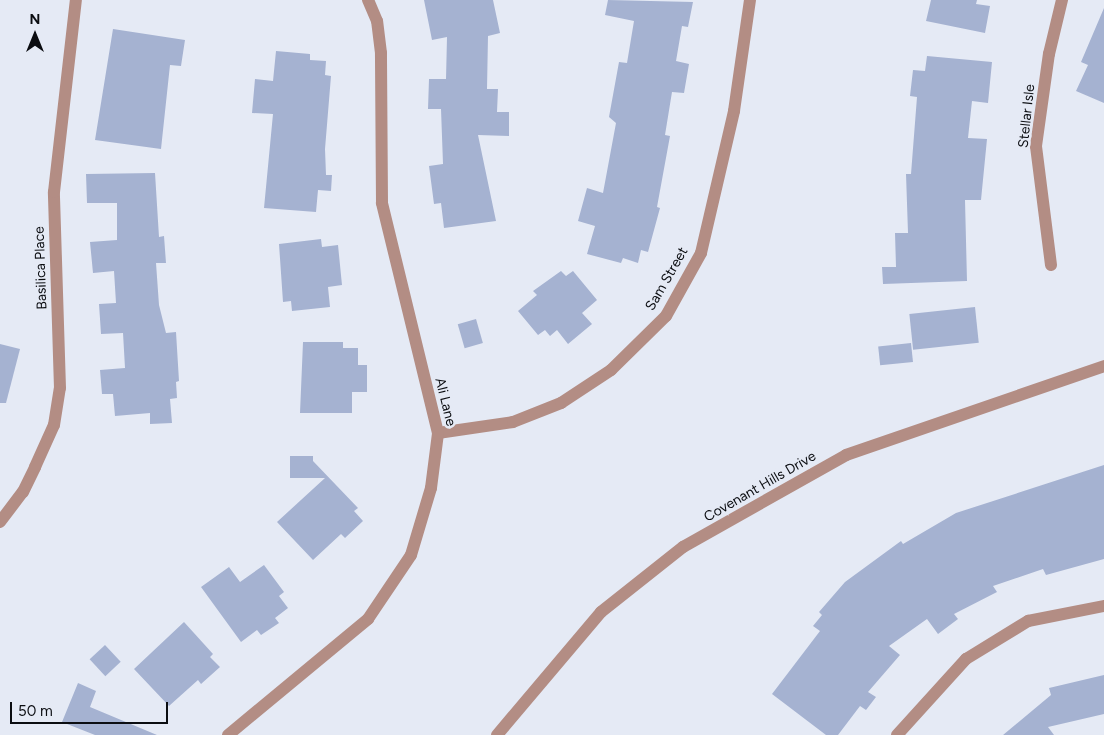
<!DOCTYPE html>
<style>
body{margin:0}
#map{position:relative;width:1104px;height:735px;overflow:hidden;background:#e5eaf5;font-family:Figtree,sans-serif}
div>[style]{position:absolute}
[style*='--x']{left:calc(var(--x)*1px);top:calc(var(--y)*1px);width:calc(var(--w)*1px);rotate:calc(var(--a)*1deg)}
.building>*{inset:0;background:#a5b2d1;transform-origin:0 0}
.minor>*{height:12px;margin:-6px;padding:0 6px;transform-origin:6px;border-radius:6px;background:#b38d84}
span{translate:-50% -50%;white-space:nowrap;text-align:center;line-height:1.15;-webkit-text-stroke:5px #e5eaf5;paint-order:stroke}
.street-label{font-size:14px;color:#0b0d11}
.north{position:absolute;left:10px;top:10px;width:50px;height:50px;-webkit-text-stroke:4px #e5eaf5;paint-order:stroke;rotate:0deg;font-size:14px;font-weight:700;line-height:20px;text-align:center;color:#0b0d11}
.north::after{content:'';display:block;margin:auto;width:18px;height:22px;background:#0b0d11;clip-path:polygon(50% 0,100% 100%,50% 72%,0 100%)}
.scale{position:absolute;left:10px;top:702px;width:158px;height:22px;box-sizing:border-box;border:2px solid #0b0d11;border-top:0;padding-left:6px;font-size:15px;line-height:18px;white-space:nowrap;color:#0b0d11;-webkit-text-stroke:4px #e5eaf5;paint-order:stroke}
</style>
<div id="map">
<div class="building">
<div style="clip-path:polygon(424px 0,493px 0,500px 33px,488px 36px,487px 89px,498px 89px,497px 112px,509px 112px,509px 136px,478px 135px,496px 221px,444px 228px,441px 203px,434px 204px,429px 166px,443px 164px,441px 109px,428px 109px,429px 79px,446px 79px,447px 37px,432px 40px)"></div>
<div style="clip-path:polygon(608px 0,693px 2px,688px 27px,682px 26px,676px 61px,689px 64px,684px 93px,672px 92px,665px 135px,670px 136px,657px 207px,660px 208px,648px 252px,641px 250px,638px 263px,623px 258px,621px 263px,587px 254px,595px 226px,578px 221px,587px 188px,603px 193px,616px 123px,609px 117px,619px 62px,627px 63px,634px 21px,605px 15px)"></div>
<div style="clip-path:polygon(931px 0,977px 0,976px 4px,990px 6px,985px 33px,926px 21px)"></div>
<div style="clip-path:polygon(1104px 8px,1104px 103px,1076px 91px,1088px 65px,1081px 62px)"></div>
<div style="clip-path:polygon(113px 29px,185px 40px,181px 66px,170px 65px,161px 149px,95px 140px)"></div>
<div style="clip-path:polygon(276px 51px,310px 54px,310px 60px,326px 61px,325px 75px,331px 76px,325px 149px,326px 175px,332px 175px,331px 191px,318px 190px,316px 212px,264px 208px,273px 114px,252px 113px,255px 79px,273px 81px)"></div>
<div style="clip-path:polygon(927px 56px,992px 62px,988px 103px,972px 101px,968px 138px,987px 139px,981px 200px,965px 200px,967px 281px,883px 284px,882px 267px,896px 267px,895px 233px,908px 233px,906px 174px,911px 174px,917px 97px,910px 96px,913px 70px,925px 71px)"></div>
<div style="clip-path:polygon(155px 173px,159px 237px,164px 236px,166px 263px,156px 263px,159px 305px,166px 333px,176px 332px,179px 381px,176px 382px,177px 398px,170px 399px,172px 423px,150px 424px,150px 413px,115px 416px,113px 394px,102px 394px,100px 370px,125px 368px,123px 333px,101px 334px,99px 304px,116px 303px,114px 271px,93px 273px,90px 242px,117px 240px,117px 203px,87px 203px,86px 174px)"></div>
<div style="clip-path:polygon(321px 239px,322px 247px,338px 245px,342px 285px,328px 287px,330px 307px,292px 311px,291px 301px,283px 302px,279px 244px)"></div>
<div style="clip-path:polygon(561px 271px,566px 276px,573px 271px,597px 300px,582px 313px,592px 324px,568px 344px,557px 330px,550px 336px,545px 330px,538px 335px,518px 311px,537px 295px,533px 291px)"></div>
<div style="left:975px;top:307px;width:36px;height:66px;rotate:84deg"></div>
<div style="left:476px;top:319px;width:25px;height:19px;rotate:74deg"></div>
<div style="clip-path:polygon(303px 342px,343px 342px,343px 348px,358px 348px,358px 365px,367px 365px,367px 392px,352px 392px,352px 413px,300px 413px)"></div>
<div style="left:911px;top:343px;width:19px;height:33px;rotate:84deg"></div>
<div style="clip-path:polygon(0 344px,20px 349px,6px 403px,0 403px)"></div>
<div style="clip-path:polygon(290px 456px,313px 456px,313px 461px,358px 508px,354px 511px,363px 521px,345px 538px,341px 534px,313px 560px,277px 522px,325px 478px,290px 478px)"></div>
<div style="clip-path:polygon(1104px 465px,1104px 559px,1046px 575px,1043px 569px,993px 586px,997px 592px,954px 614px,958px 619px,938px 634px,927px 619px,889px 646px,900px 655px,868px 692px,876px 697px,866px 710px,860px 706px,838px 735px,826px 735px,772px 694px,820px 631px,813px 626px,822px 615px,819px 612px,845px 582px,901px 541px,903px 544px,956px 513px)"></div>
<div style="clip-path:polygon(264px 565px,284px 592px,279px 596px,288px 608px,275px 618px,279px 623px,261px 635px,257px 630px,241px 642px,201px 587px,229px 567px,240px 582px)"></div>
<div style="clip-path:polygon(184px 622px,213px 654px,210px 657px,220px 667px,201px 684px,198px 680px,169px 706px,134px 669px)"></div>
<div style="left:105px;top:645px;width:23px;height:21px;rotate:47deg"></div>
<div style="clip-path:polygon(1104px 675px,1104px 714px,1048px 727px,1054px 735px,1003px 735px,1051px 695px,1049px 688px)"></div>
<div style="clip-path:polygon(78px 683px,96px 691px,90px 707px,157px 735px,95px 735px,62px 722px)"></div>
</div>
<div class="minor">
<div style="--x:1051;--y:265;--w:120;--a:-97.2"></div>
<div style="--x:1036;--y:146;--w:93;--a:-82"></div>
<div style="--x:1049;--y:54;--w:56;--a:-76.5"></div>
<div style="--x:438;--y:433;--w:76;--a:-8.3"></div>
<div style="--x:513;--y:422;--w:52;--a:-21.6"></div>
<div style="--x:561;--y:403;--w:60;--a:-33.4"></div>
<div style="--x:611;--y:370;--w:77;--a:-44.5"></div>
<div style="--x:666;--y:316;--w:72;--a:-60.9"></div>
<div style="--x:701;--y:253;--w:146;--a:-76.9"></div>
<div style="--x:734;--y:111;--w:112;--a:-81.8"></div>
<div style="--x:0;--y:522;--w:38;--a:-53"></div>
<div style="--x:23;--y:492;--w:28;--a:-64"></div>
<div style="--x:35;--y:467;--w:46;--a:-65.7"></div>
<div style="--x:54;--y:425;--w:37;--a:-81"></div>
<div style="--x:60;--y:388;--w:196;--a:-91.8"></div>
<div style="--x:54;--y:192;--w:193;--a:-83.5"></div>
<div style="--x:228;--y:735;--w:182;--a:-39.6"></div>
<div style="--x:368;--y:619;--w:77;--a:-56.1"></div>
<div style="--x:411;--y:555;--w:70;--a:-73.4"></div>
<div style="--x:431;--y:488;--w:55;--a:-82.7"></div>
<div style="--x:438;--y:433;--w:237;--a:-103.7"></div>
<div style="--x:382;--y:203;--w:150;--a:-90.4"></div>
<div style="--x:381;--y:53;--w:32;--a:-97"></div>
<div style="--x:377;--y:21;--w:23;--a:-113"></div>
<div style="--x:497;--y:735;--w:161;--a:-49.8"></div>
<div style="--x:601;--y:612;--w:105;--a:-38.4"></div>
<div style="--x:683;--y:547;--w:187;--a:-29.4"></div>
<div style="--x:846;--y:455;--w:273;--a:-19"></div>
<div style="--x:897;--y:735;--w:103;--a:-47.8"></div>
<div style="--x:966;--y:659;--w:73;--a:-31.5"></div>
<div style="--x:1028;--y:621;--w:77;--a:-11.2"></div>
</div>
<div class="street-label">
<span style="left:1027px;top:116px;rotate:-84deg">Stellar Isle</span>
<span style="left:41px;top:268px;rotate:-92deg">Basilica Place</span>
<span style="left:667px;top:279px;rotate:-60deg">Sam Street</span>
<span style="left:445px;top:402px;rotate:76deg">Ali Lane</span>
<span style="left:760px;top:487px;rotate:-30deg">Covenant Hills Drive</span>
</div>
<div class="north">N</div>
<div class="scale">50 m</div>
</div>
